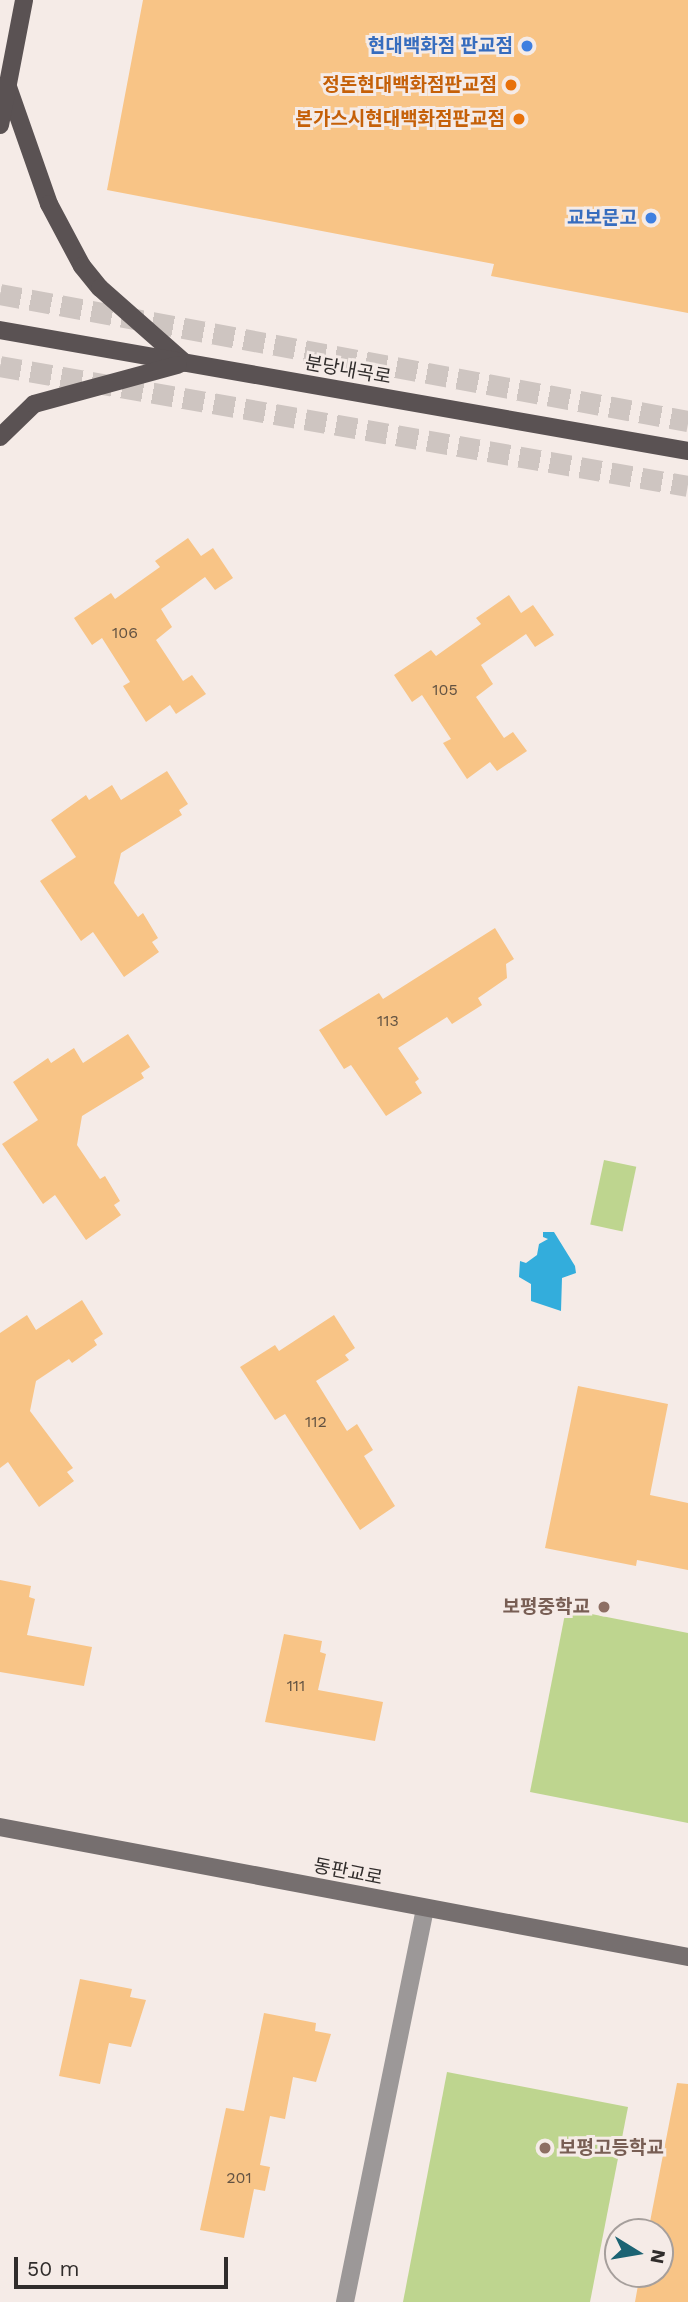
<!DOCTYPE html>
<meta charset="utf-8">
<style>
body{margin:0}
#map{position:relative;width:688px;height:2302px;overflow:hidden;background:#f5ebe7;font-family:"Work Sans","Noto Sans KR",sans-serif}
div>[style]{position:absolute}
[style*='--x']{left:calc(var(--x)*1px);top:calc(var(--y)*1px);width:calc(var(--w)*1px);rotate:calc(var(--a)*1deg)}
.green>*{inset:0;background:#bed58f;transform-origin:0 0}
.water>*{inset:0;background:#33addc}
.building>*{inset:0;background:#f8c486}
.highway-tunnel>*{height:21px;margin-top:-10.5px;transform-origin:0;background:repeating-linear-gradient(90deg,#cec5c1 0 21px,transparent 0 31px)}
.street>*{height:18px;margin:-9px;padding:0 9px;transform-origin:9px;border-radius:9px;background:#9c9898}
.secondary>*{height:18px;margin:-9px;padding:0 9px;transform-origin:9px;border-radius:9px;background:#766f6f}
.primary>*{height:18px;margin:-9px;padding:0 9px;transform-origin:9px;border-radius:9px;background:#5a5253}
.dots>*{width:19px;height:19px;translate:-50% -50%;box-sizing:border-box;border:4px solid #f5ebe7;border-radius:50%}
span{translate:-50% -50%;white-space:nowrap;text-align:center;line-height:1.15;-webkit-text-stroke:6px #f5ebe7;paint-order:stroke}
.number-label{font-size:16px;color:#625242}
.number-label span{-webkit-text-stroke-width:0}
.shop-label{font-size:19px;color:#366cbe;font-weight:700}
.right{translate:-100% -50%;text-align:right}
.food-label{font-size:19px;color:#c56008;font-weight:700}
.street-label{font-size:19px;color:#302c2b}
.education-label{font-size:19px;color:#785e54;font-weight:700}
.left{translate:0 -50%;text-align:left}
.north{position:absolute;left:604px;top:2218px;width:70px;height:70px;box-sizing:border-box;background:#f5ebe7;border:2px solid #a69f9c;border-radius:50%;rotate:101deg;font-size:19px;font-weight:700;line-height:28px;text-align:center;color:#302c2b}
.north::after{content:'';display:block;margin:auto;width:24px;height:32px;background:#1c6373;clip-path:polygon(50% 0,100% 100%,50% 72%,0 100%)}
.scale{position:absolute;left:14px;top:2257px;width:214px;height:32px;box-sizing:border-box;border:4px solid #302c2b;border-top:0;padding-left:9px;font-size:21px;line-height:24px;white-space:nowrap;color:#302c2b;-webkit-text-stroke:5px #f5ebe7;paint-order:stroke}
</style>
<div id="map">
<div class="green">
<div style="left:604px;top:1160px;width:33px;height:66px;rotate:12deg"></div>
<div style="clip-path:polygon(566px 1609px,688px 1633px,688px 1823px,530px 1792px)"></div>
<div style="clip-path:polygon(447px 2072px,628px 2107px,590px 2302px,403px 2302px)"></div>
</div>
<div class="water">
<div style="clip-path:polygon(543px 1232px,554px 1232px,575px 1266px,576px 1273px,562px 1278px,561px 1311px,531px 1301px,531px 1284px,519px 1277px,520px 1261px,526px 1263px,537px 1255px,539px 1244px,548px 1239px,543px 1237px)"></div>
</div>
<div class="building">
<div style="clip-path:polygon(143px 0,688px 0,688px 313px,491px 276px,494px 264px,107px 190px)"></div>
<div style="clip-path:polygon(188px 538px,201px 556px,213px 548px,233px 578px,215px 590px,205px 577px,161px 609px,172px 627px,156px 640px,183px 681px,192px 675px,206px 694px,176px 714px,170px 705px,146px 722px,123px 686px,130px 682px,102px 638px,92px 645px,74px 618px,111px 593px,115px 599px,160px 567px,155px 561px)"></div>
<div style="clip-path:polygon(509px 595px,521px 613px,533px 605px,554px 635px,535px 647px,526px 634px,481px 665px,493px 684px,476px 697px,504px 738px,513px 732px,527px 751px,497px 771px,490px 762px,467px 779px,443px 743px,451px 739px,422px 695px,412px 702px,394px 675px,431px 650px,436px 656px,481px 624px,476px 618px)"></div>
<div style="clip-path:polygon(167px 771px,188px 804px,179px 810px,182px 815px,121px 853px,114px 883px,138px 917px,143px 913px,158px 938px,152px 942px,159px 952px,124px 977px,93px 932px,81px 941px,40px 881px,76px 857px,51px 820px,86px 795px,89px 800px,112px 785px,121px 800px)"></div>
<div style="clip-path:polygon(495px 928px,514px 959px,506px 964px,507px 978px,478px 998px,482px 1005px,452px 1024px,447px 1017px,398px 1048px,419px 1079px,415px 1082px,422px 1093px,386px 1116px,351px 1065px,344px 1069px,319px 1030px,379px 993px,383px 999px)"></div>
<div style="clip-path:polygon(128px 1034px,150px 1067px,141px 1073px,144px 1078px,82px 1116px,77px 1145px,100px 1179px,105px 1176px,120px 1201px,114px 1205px,121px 1215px,86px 1240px,55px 1195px,43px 1204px,2px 1144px,38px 1120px,13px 1082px,48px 1058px,51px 1063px,74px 1048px,83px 1063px)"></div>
<div style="clip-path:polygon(82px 1300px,103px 1334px,94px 1340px,97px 1345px,72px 1363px,69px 1359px,36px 1381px,30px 1411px,73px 1468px,67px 1472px,74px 1481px,39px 1507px,8px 1462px,0 1468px,0 1333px,27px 1315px,36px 1330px)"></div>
<div style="clip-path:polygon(334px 1315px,355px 1348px,345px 1355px,349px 1360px,316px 1381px,347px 1431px,357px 1424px,373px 1450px,364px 1456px,395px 1506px,360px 1530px,285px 1414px,275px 1420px,240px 1367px,275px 1345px,279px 1351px)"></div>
<div style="clip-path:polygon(578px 1386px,668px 1404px,650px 1495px,688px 1503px,688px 1570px,637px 1560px,636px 1566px,545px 1548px)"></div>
<div style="clip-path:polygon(0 1580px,31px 1586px,29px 1597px,35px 1599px,27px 1635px,92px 1647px,84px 1686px,0 1672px)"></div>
<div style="clip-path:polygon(284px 1634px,322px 1641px,320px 1652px,326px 1654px,318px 1690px,383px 1702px,375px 1741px,265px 1722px)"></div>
<div style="clip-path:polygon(80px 1979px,132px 1989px,130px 1997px,146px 2000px,131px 2047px,109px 2043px,100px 2084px,59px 2076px)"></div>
<div style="clip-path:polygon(264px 2013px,316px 2023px,315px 2031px,331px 2034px,316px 2082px,293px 2077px,285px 2119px,270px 2116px,260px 2165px,270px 2167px,265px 2191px,254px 2189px,244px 2238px,200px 2230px,226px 2108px,244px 2111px)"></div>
<div style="clip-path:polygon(677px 2083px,688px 2084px,688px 2302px,635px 2302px,640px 2274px,660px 2274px,660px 2232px,648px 2232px)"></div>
</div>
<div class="highway-tunnel">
<div style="--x:0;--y:294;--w:700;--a:10.46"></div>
<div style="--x:0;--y:366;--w:698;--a:9.89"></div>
</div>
<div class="street">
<div style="--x:345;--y:2302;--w:402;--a:-78.5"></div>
</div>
<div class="secondary">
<div style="--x:0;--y:1827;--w:700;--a:10.7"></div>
</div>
<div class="primary">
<div style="--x:8;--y:87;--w:124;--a:70.7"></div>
<div style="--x:49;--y:204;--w:70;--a:62"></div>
<div style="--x:82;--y:266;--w:28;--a:51"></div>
<div style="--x:100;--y:288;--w:113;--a:41.4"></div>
<div style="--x:0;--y:125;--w:127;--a:-79.1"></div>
<div style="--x:0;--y:330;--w:699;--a:9.97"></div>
<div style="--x:0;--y:437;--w:47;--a:-44.1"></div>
<div style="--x:34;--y:404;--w:149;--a:-15.2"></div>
</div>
<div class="dots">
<div style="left:527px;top:46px;background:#3f7fe0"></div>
<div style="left:511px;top:85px;background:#e8710a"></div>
<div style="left:519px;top:119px;background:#e8710a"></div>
<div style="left:651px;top:218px;background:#3f7fe0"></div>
<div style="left:604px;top:1607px;background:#8d6e63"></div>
<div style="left:545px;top:2148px;background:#8d6e63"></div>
</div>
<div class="number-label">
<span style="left:125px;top:633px">106</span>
<span style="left:445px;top:690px">105</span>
<span style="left:388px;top:1021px">113</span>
<span style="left:316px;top:1422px">112</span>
<span style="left:296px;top:1686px">111</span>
<span style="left:239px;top:2178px">201</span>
</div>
<div class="shop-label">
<span class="right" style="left:513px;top:46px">현대백화점 판교점</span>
<span class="right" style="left:637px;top:218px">교보문고</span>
</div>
<div class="food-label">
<span class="right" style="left:497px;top:85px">정돈현대백화점판교점</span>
<span class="right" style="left:505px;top:119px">본가스시현대백화점판교점</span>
</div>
<div class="street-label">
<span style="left:348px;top:370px;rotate:10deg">분당내곡로</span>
<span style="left:348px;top:1872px;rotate:11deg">동판교로</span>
</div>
<div class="education-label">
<span class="right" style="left:590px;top:1607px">보평중학교</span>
<span class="left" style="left:559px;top:2148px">보평고등학교</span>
</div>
<div class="north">N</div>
<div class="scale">50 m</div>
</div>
